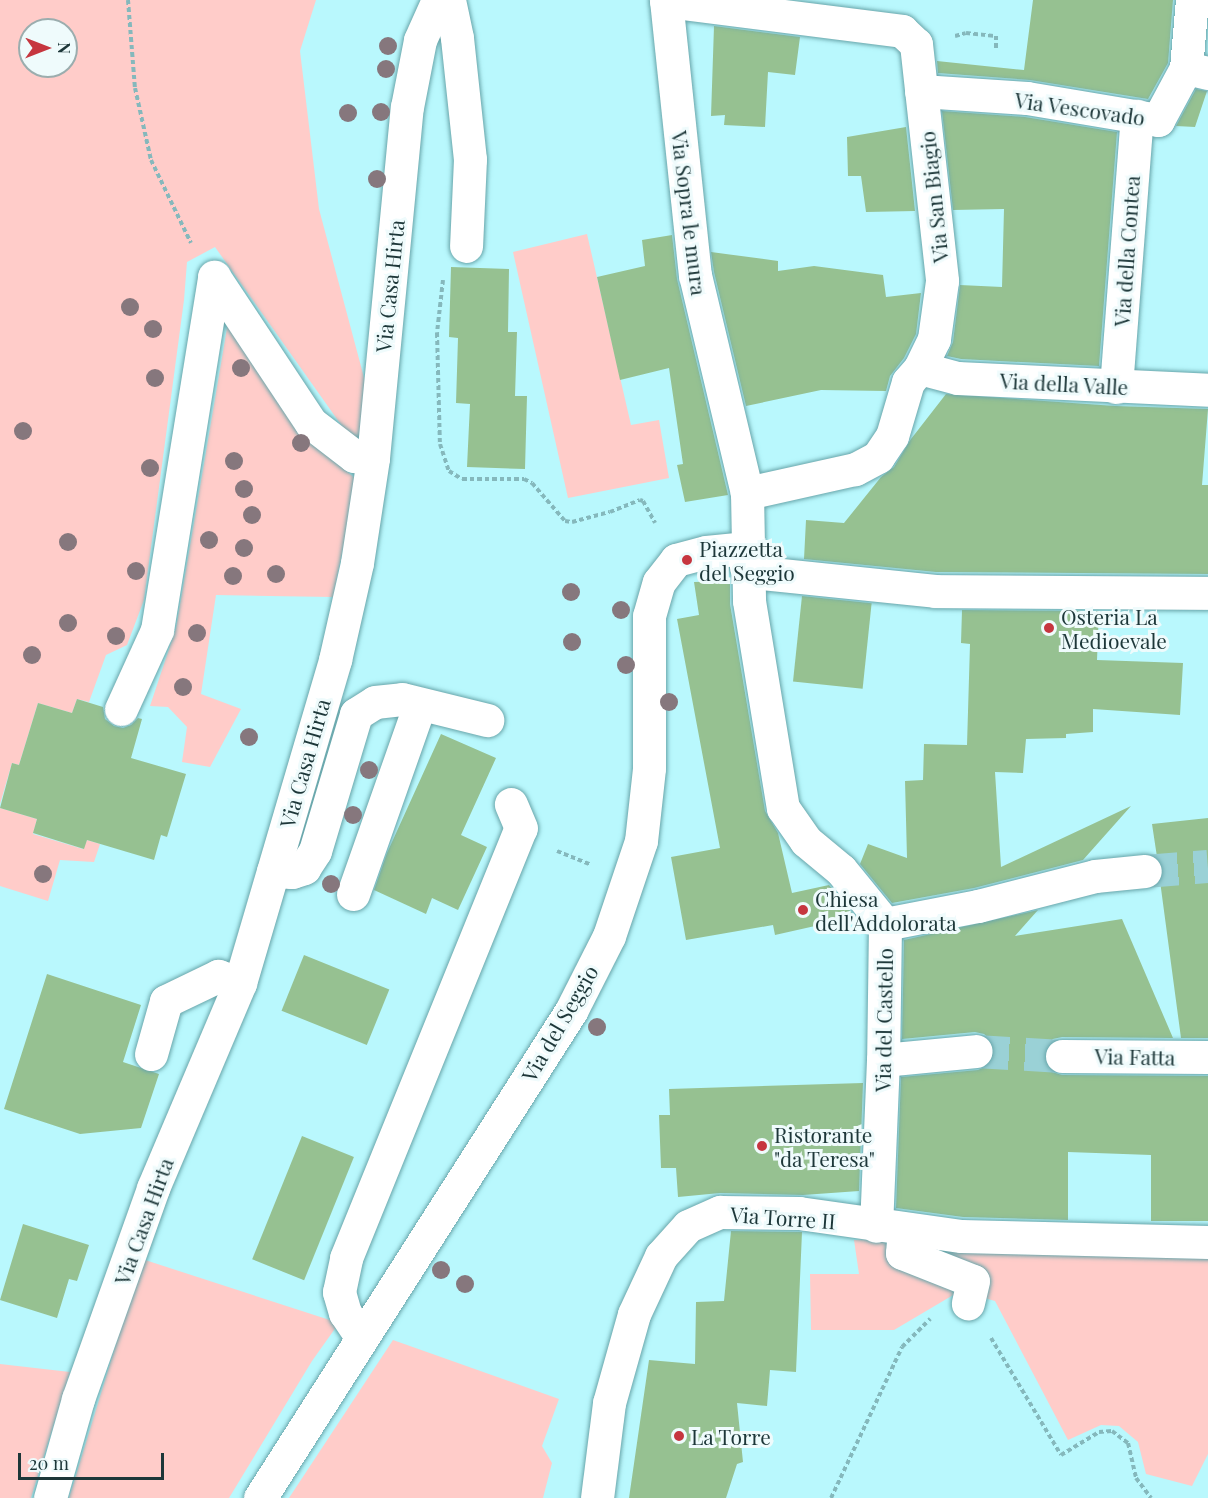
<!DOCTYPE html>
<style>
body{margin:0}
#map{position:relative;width:1208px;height:1498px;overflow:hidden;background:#b9f8fd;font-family:"Playfair Display",serif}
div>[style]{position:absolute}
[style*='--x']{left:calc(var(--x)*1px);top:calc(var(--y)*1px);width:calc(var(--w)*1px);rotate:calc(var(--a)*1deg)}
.green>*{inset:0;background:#ffccc9}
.building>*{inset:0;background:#96c191;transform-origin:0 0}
.minor-tunnel>*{height:33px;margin-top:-16.5px;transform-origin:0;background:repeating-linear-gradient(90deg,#9ad1d6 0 33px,transparent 0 49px)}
.path>*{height:4px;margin-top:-2px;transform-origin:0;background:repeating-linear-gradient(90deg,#85b8bc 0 4.5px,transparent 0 7.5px)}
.roads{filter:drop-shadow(0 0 2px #68a5aa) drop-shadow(0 0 2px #68a5aa)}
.minor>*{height:33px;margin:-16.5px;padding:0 16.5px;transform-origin:16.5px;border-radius:16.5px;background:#fff}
.trees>*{width:18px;height:18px;margin:-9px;border-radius:50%;background:#86777d}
.dots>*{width:16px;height:16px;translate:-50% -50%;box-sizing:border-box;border:3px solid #effbfc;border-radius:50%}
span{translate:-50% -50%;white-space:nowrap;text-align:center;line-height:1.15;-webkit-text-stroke:6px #effbfc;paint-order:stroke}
.street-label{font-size:21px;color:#1d3739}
.poi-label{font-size:21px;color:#1d3739}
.left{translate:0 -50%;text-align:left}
.north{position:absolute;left:18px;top:18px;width:60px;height:60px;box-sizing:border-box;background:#effbfc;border:2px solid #9badae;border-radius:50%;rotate:90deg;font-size:16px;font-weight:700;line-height:24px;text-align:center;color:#1d3739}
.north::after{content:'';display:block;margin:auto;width:21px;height:27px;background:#c6363f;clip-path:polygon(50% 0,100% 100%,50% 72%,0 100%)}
.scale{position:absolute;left:18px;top:1453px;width:146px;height:27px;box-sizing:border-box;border:3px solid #1d3739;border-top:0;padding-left:8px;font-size:18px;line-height:21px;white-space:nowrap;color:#1d3739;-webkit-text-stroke:4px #effbfc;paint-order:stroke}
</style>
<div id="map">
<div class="green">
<div style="clip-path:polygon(evenodd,0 0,316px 0,300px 51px,319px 209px,370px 400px,364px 443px,349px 436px,215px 247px,187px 262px,184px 300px,144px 600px,127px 645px,106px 655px,89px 702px,77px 699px,72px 713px,38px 703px,19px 765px,12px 763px,0 804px,0 0,30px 30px,66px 30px,66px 66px,30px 66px,30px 30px)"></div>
<div style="clip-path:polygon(587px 234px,631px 425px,659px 420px,669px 478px,568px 498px,513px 252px)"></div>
<div style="clip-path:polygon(228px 322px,322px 450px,357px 480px,333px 597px,216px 595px,201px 694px,241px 709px,210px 767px,182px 762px,187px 727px,168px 707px,150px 706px,176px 628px)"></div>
<div style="clip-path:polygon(0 808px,37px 819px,33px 834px,83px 849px,87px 840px,100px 844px,94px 862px,60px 860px,48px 901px,0 886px)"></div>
<div style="clip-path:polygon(889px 1238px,1208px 1258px,1208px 1454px,1192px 1486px,1146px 1474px,1138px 1442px,1119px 1426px,1101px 1425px,1068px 1440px,995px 1301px,960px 1291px,894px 1330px,811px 1330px,810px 1274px,859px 1274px,854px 1240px)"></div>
<div style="clip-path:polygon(142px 1259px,339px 1323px,312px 1361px,229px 1498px,69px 1498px)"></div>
<div style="clip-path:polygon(393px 1340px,559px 1399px,542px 1446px,552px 1463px,543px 1498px,289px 1498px)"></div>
<div style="clip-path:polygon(0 1364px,70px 1372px,31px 1498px,0 1498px)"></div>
</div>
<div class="building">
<div style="clip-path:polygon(1033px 0,1173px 0,1168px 63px,1148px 99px,1030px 80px,938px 73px,937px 61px,1024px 70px)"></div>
<div style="clip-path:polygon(714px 26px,800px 37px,795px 75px,768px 72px,765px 127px,724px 125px,725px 115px,711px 116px)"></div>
<div style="clip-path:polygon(1196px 89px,1207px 91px,1195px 127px,1176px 126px)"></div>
<div style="clip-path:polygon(942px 111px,1025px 117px,1117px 132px,1099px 366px,961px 359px,947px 356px,953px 342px,960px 285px,1002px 287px,1004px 209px,953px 210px)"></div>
<div style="clip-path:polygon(906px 127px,915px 211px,866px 212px,861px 176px,848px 176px,847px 137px)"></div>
<div style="clip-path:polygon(672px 235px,677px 279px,728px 495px,685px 502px,677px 465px,683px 464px,669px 368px,620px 380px,597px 277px,645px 266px,642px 240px)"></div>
<div style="clip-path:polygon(711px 252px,778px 261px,778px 271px,814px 266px,883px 275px,886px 297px,921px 293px,916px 334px,904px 358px,890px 376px,886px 391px,821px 390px,746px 406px,714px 272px)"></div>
<div style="clip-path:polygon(451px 267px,509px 269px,508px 332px,517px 332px,515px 396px,527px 396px,525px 469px,467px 467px,470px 404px,456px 403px,458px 338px,449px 337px)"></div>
<div style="clip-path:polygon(946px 394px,1115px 406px,1208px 409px,1202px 485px,1208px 485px,1208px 574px,936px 572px,804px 559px,806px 520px,844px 523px,881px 477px,894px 467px,911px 439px)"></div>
<div style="clip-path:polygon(730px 581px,730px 604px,765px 811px,778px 833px,792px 893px,829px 885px,855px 917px,775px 935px,773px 925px,686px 940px,671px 857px,720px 848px,677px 619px,699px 615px,694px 582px)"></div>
<div style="left:802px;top:596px;width:70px;height:86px;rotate:6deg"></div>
<div style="clip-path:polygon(962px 610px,1099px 611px,1097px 660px,1183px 663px,1180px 715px,1093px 709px,1093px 732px,1066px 734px,1066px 738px,1026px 739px,1023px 773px,995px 772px,1001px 867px,1131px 806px,1083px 860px,974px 888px,892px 903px,860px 864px,868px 844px,907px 858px,905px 781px,923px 780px,924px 744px,967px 745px,970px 644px,961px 643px)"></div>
<div style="clip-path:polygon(77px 699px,103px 707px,105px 719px,114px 726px,123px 728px,131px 725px,138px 718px,142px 719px,131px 758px,186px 774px,167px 837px,161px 835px,154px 860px,87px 840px,84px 849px,33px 833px,37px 819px,0 808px,12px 763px,19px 765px,38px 703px,72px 713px)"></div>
<div style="clip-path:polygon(441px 734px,496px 758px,461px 835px,487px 847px,458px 910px,432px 898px,426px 914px,374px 890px,387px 853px)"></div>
<div style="clip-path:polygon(1208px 818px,1208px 1038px,1181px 1038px,1160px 881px,1164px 869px,1157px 857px,1152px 824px)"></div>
<div style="clip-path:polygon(1038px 910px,1015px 936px,1122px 919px,1173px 1038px,1062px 1037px,1053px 1039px,1046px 1046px,1043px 1055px,1045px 1065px,1052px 1072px,1062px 1075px,1208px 1076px,1208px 1221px,1151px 1221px,1151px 1155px,1068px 1152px,1068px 1220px,963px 1217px,896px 1208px,901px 1077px,978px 1070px,987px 1066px,993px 1059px,995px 1050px,991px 1040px,984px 1034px,975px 1032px,902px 1039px,904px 940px)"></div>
<div style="left:304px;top:955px;width:92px;height:60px;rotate:22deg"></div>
<div style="clip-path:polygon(47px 974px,141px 1005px,123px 1062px,159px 1074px,141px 1128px,80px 1134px,4px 1109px)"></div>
<div style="clip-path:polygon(863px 1083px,859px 1191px,803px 1195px,720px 1193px,678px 1197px,676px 1168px,661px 1168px,659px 1115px,670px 1115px,669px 1089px)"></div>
<div style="left:302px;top:1136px;width:56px;height:133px;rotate:22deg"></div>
<div style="clip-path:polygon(23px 1224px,89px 1245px,77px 1281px,69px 1279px,57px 1318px,0 1300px)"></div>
<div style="clip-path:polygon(731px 1231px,802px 1232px,796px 1372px,770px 1370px,767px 1406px,737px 1403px,743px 1462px,737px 1464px,726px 1498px,629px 1498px,649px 1360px,695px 1364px,696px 1302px,724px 1301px)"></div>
</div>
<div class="minor-tunnel">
<div style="--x:1145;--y:871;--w:63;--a:-4.5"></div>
<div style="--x:976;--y:1051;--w:86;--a:3.3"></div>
</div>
<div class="path">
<div style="--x:128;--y:0;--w:88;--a:85.5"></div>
<div style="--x:135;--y:88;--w:74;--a:77.5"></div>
<div style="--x:151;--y:160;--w:92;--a:64.3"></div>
<div style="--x:955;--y:36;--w:11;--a:-15"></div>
<div style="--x:966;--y:33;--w:30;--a:6"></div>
<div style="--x:996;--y:36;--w:15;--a:90"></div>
<div style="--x:443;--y:280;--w:53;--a:96.5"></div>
<div style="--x:437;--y:333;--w:111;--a:88.5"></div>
<div style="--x:440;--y:444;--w:28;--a:72"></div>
<div style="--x:449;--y:471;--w:15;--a:32"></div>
<div style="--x:462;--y:479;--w:62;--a:0"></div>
<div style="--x:524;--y:479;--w:9;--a:27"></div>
<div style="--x:532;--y:483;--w:50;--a:49"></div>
<div style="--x:565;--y:521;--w:7;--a:8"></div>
<div style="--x:572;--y:522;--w:39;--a:-15"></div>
<div style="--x:610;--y:512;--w:32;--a:-22"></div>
<div style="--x:640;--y:500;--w:3;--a:18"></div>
<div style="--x:643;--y:501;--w:25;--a:61"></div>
<div style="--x:557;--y:851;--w:35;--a:22"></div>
<div style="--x:991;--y:1338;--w:136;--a:59.1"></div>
<div style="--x:1061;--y:1455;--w:44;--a:-31.2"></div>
<div style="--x:1099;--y:1432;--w:13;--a:-4"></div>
<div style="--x:1112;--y:1431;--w:20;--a:37"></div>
<div style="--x:1128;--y:1443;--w:36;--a:77"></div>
<div style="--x:1136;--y:1478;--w:25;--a:53"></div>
<div style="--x:831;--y:1498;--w:167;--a:-64.8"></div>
<div style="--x:902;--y:1347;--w:40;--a:-45"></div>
</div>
<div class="roads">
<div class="minor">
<div style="--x:449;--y:0;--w:39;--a:78"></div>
<div style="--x:457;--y:38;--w:122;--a:83.9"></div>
<div style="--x:470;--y:159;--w:87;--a:92.6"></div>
<div style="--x:666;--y:0;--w:277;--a:84"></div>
<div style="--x:695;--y:275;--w:224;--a:76.6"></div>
<div style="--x:747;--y:493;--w:108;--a:88.9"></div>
<div style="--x:749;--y:601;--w:210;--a:80.7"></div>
<div style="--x:783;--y:808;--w:40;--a:55.1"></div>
<div style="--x:806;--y:841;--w:45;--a:39.6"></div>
<div style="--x:841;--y:870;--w:70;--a:50.8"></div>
<div style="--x:885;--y:924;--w:136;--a:90.8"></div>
<div style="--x:883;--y:1060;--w:166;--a:92.4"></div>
<div style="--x:666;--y:1;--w:238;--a:7.2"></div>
<div style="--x:902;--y:31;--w:19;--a:43"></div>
<div style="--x:916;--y:44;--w:238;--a:83.7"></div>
<div style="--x:942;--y:281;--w:59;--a:97.9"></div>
<div style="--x:934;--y:339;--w:32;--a:116"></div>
<div style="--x:920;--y:368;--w:18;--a:131"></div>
<div style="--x:908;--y:382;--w:56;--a:106.5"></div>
<div style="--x:892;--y:436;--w:25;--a:124"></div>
<div style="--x:878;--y:457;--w:26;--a:152"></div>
<div style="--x:855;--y:469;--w:111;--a:167.5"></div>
<div style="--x:1186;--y:68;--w:68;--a:-85"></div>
<div style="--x:921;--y:91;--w:106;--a:3.8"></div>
<div style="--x:1027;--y:98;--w:133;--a:9.5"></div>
<div style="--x:1158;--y:120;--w:59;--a:-61.7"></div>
<div style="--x:1186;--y:68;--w:23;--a:13"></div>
<div style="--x:214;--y:277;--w:175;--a:56.4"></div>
<div style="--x:311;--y:423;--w:54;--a:37.5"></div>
<div style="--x:354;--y:456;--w:19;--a:6"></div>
<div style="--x:920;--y:368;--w:39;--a:15"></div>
<div style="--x:958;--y:378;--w:250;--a:2.7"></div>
<div style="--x:1116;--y:387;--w:272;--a:-85.6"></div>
<div style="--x:746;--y:567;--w:17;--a:21"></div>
<div style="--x:762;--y:573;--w:174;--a:5.9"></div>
<div style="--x:935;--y:591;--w:273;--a:0.4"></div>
<div style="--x:121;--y:709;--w:87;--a:-65.5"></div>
<div style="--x:157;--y:630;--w:358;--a:-80.8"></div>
<div style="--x:273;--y:871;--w:19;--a:3"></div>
<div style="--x:292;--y:872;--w:13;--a:-18"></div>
<div style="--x:304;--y:868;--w:20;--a:-57"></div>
<div style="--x:315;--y:851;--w:143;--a:-73.3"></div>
<div style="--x:356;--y:714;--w:22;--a:-32"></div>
<div style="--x:375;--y:702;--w:27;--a:-6"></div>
<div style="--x:402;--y:699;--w:88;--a:13.9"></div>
<div style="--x:353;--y:894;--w:201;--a:-70.6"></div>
<div style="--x:885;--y:924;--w:95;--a:-11"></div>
<div style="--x:978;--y:906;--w:121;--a:-14.4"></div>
<div style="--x:1095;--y:876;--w:50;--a:-5.7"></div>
<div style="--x:151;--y:1054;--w:55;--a:-74.2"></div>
<div style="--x:166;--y:1001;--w:58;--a:-25.7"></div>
<div style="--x:218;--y:976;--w:23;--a:18"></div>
<div style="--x:1062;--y:1056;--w:146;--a:0.4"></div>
<div style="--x:883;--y:1060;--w:93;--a:-5.5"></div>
<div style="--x:904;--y:1230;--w:23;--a:95"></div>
<div style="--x:902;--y:1253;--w:76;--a:21.5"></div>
<div style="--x:973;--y:1281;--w:23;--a:103"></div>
<div style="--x:362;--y:1338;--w:30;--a:-124"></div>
<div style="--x:345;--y:1313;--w:22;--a:-106"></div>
<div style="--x:339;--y:1292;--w:35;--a:-78"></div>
<div style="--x:346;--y:1258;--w:464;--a:-67.9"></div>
<div style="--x:521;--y:828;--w:26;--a:-113"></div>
<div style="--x:50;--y:1498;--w:103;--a:-74.2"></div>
<div style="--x:78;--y:1399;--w:224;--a:-70.4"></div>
<div style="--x:153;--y:1188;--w:223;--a:-67"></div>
<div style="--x:240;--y:983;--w:337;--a:-73.6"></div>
<div style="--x:335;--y:660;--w:99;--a:-77.2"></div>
<div style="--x:357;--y:563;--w:106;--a:-81.3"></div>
<div style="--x:373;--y:458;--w:353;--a:-84.5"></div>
<div style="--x:407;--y:107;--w:68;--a:-79"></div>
<div style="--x:420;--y:40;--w:44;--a:-65.8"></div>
<div style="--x:260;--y:1498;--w:578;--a:-57.44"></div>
<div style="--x:571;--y:1011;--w:84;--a:-63.1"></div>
<div style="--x:609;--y:936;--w:100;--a:-71.4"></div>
<div style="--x:641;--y:841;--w:73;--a:-83.7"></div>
<div style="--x:649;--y:768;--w:152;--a:-90"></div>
<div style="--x:649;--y:616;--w:35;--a:-74"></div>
<div style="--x:659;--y:582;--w:28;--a:-52"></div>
<div style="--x:676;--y:560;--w:31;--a:-15"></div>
<div style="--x:706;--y:552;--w:41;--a:-5.6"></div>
<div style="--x:597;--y:1498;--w:96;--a:-82.8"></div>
<div style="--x:609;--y:1403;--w:92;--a:-74.3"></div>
<div style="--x:634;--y:1314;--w:64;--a:-65"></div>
<div style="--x:661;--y:1256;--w:40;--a:-48"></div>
<div style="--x:688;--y:1226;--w:35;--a:-24"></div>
<div style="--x:720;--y:1212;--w:79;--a:0.7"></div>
<div style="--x:799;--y:1213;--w:164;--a:8.1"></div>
<div style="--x:961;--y:1236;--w:247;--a:1.4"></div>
</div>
</div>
<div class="trees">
<div style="left:388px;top:46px"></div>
<div style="left:386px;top:69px"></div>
<div style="left:381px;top:112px"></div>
<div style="left:348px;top:113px"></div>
<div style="left:377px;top:179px"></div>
<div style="left:130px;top:307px"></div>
<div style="left:153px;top:329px"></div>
<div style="left:241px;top:368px"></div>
<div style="left:155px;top:378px"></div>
<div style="left:23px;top:431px"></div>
<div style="left:301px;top:443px"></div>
<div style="left:234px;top:461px"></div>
<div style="left:150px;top:468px"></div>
<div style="left:244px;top:489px"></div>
<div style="left:252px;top:515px"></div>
<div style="left:209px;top:540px"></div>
<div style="left:68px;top:542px"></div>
<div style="left:244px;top:548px"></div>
<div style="left:136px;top:571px"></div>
<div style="left:276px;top:574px"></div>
<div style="left:233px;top:576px"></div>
<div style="left:571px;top:592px"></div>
<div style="left:621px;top:610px"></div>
<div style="left:68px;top:623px"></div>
<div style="left:197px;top:633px"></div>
<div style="left:116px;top:636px"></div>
<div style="left:572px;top:642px"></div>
<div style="left:32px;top:655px"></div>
<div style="left:626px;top:665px"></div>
<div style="left:183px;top:687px"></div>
<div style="left:669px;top:702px"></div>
<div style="left:249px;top:737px"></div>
<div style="left:369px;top:770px"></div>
<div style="left:353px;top:815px"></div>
<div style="left:43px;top:874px"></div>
<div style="left:331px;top:884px"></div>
<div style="left:597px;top:1027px"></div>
<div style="left:441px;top:1270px"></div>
<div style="left:465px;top:1284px"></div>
</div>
<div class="dots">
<div style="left:687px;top:560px;background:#c6363f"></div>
<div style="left:1049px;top:628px;background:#c6363f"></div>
<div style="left:803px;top:910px;background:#c6363f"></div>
<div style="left:762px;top:1146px;background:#c6363f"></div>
<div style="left:679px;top:1436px;background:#c6363f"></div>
</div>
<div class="street-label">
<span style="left:1080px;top:108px;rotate:8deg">Via Vescovado</span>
<span style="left:933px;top:197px;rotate:-96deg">Via San Biagio</span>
<span style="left:690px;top:213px;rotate:83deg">Via Sopra le mura</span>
<span style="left:1126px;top:251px;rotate:-86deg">Via della Contea</span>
<span style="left:389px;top:286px;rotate:-84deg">Via Casa Hirta</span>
<span style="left:1064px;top:383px;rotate:3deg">Via della Valle</span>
<span style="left:304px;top:763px;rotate:-74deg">Via Casa Hirta</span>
<span style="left:883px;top:1020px;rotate:-89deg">Via del Castello</span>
<span style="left:559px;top:1023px;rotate:-60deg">Via del Seggio</span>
<span style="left:1135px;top:1056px;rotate:1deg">Via Fatta</span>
<span style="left:783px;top:1217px;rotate:4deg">Via Torre II</span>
<span style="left:143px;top:1221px;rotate:-70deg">Via Casa Hirta</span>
</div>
<div class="poi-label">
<span class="left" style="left:699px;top:560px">Piazzetta<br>del Seggio</span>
<span class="left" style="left:1061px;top:628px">Osteria La<br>Medioevale</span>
<span class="left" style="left:815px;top:910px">Chiesa<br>dell'Addolorata</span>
<span class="left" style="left:774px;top:1146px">Ristorante<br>"da Teresa"</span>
<span class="left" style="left:691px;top:1436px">La Torre</span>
</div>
<div class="north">N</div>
<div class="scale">20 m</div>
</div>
